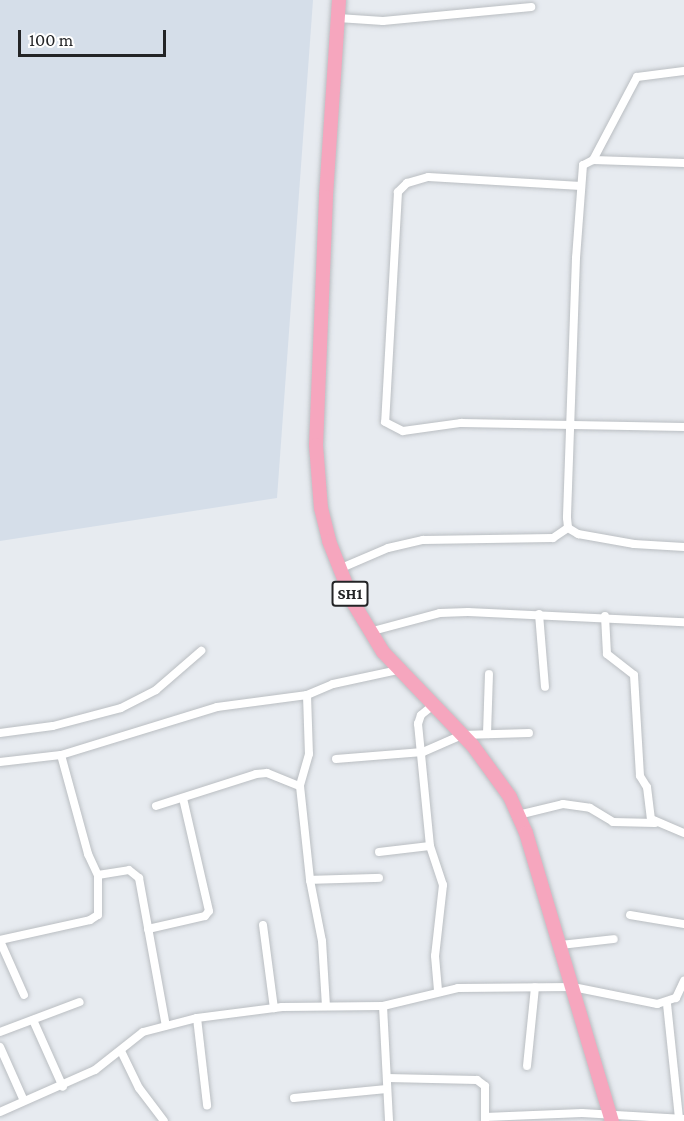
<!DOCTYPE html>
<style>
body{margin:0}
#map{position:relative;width:684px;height:1121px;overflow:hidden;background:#e7ebf0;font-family:"Crimson Pro",serif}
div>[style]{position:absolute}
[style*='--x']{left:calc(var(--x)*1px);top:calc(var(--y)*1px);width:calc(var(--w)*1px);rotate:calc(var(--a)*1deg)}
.built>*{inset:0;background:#d5dee9}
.roads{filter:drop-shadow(0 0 2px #babec2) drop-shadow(0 0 2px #babec2)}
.street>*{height:8px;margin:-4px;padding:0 4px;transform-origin:4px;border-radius:4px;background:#fff}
.primary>*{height:14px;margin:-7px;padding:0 7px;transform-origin:7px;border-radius:7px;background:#f6a6be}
span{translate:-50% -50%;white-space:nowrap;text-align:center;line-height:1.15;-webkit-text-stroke:4.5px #fff;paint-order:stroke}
.shield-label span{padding:2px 4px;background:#fff;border:2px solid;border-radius:4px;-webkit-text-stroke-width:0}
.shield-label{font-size:16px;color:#232426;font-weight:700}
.scale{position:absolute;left:18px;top:30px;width:148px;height:27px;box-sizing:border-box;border:3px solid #232426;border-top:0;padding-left:8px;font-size:18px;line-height:21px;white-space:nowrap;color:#232426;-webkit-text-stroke:4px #fff;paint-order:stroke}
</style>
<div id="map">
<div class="built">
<div style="clip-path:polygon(0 0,313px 0,277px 498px,0 541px)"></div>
</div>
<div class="roads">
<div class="street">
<div style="--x:338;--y:18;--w:45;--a:3.8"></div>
<div style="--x:383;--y:21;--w:149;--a:-5.4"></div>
<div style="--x:593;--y:160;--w:94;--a:-62.1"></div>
<div style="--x:637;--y:77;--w:47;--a:-7.3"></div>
<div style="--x:684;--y:163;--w:91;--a:-178.1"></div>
<div style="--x:593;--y:160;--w:11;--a:153"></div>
<div style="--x:583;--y:165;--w:93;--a:94.3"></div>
<div style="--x:576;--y:258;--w:260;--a:92"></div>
<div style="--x:567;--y:518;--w:10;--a:84"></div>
<div style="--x:568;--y:528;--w:12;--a:31"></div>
<div style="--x:578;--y:534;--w:57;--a:10.1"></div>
<div style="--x:634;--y:544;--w:50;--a:3.4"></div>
<div style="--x:581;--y:186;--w:153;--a:-176.6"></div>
<div style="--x:428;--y:177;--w:22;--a:164"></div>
<div style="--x:407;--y:183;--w:13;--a:135"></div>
<div style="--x:398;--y:192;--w:230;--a:93.2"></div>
<div style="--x:385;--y:422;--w:20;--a:27"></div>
<div style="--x:403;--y:431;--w:59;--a:-7.9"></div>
<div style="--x:461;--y:423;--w:223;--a:1"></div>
<div style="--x:339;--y:569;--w:53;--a:-23.2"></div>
<div style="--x:388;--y:548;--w:36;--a:-13"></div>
<div style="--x:423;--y:540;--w:130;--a:-0.9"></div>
<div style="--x:553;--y:538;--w:18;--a:-34"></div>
<div style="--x:539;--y:614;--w:73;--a:85.3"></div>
<div style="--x:605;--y:616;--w:38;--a:87"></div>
<div style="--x:607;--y:654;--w:34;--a:38"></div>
<div style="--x:634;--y:675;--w:101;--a:86.6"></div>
<div style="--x:640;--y:776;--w:13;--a:58"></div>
<div style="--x:647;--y:787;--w:32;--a:83"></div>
<div style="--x:651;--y:819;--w:36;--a:23"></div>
<div style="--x:369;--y:632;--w:73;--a:-15"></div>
<div style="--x:440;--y:613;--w:28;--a:-2"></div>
<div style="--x:468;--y:612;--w:216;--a:2.7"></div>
<div style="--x:307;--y:695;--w:59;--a:88.1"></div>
<div style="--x:309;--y:754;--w:33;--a:106"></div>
<div style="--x:300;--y:786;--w:95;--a:83.9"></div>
<div style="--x:310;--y:880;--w:62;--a:78.9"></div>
<div style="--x:322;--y:941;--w:65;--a:86.5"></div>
<div style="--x:0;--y:733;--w:53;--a:-7.5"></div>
<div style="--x:53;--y:726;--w:70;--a:-14.8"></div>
<div style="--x:121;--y:708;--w:39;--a:-27"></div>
<div style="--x:156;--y:690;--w:60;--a:-40.9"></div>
<div style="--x:487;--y:734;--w:60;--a:-88.1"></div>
<div style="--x:61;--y:755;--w:103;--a:74.7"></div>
<div style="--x:88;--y:854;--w:23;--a:65"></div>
<div style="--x:98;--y:875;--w:31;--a:-9"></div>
<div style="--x:129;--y:870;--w:13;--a:39"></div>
<div style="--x:139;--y:878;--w:150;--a:79.7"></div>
<div style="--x:336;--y:759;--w:87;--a:-4.6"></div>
<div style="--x:423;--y:752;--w:43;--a:-23.6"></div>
<div style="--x:462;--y:735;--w:67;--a:-1.7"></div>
<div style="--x:0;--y:762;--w:61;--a:-6.5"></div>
<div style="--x:61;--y:755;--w:163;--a:-17.1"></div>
<div style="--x:217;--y:707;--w:91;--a:-7.6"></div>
<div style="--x:307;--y:695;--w:28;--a:-23"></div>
<div style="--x:333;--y:684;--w:66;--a:-12.2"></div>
<div style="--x:156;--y:806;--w:105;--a:-17.7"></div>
<div style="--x:256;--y:774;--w:11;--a:-5"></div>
<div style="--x:267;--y:773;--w:35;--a:22"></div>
<div style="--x:518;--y:815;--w:46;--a:-13.7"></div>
<div style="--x:563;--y:804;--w:27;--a:8"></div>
<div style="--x:590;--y:808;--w:27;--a:31"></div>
<div style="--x:613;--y:822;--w:42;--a:1.4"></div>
<div style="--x:430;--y:846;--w:41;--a:71.6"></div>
<div style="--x:443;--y:885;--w:71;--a:96.4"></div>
<div style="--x:435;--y:956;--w:34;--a:85"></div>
<div style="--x:379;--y:852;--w:51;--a:-6.7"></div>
<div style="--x:430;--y:846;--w:123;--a:-95.6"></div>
<div style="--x:418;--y:724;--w:9;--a:-72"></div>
<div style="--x:421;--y:715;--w:14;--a:-39"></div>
<div style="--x:310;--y:880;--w:69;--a:-1.7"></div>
<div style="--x:630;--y:915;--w:55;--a:9.5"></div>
<div style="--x:263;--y:925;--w:84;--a:82.5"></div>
<div style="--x:148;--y:929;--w:58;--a:-12.8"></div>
<div style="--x:205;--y:916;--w:6;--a:-51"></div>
<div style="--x:209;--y:911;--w:116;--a:-103"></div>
<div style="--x:0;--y:940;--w:92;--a:-12.5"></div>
<div style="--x:90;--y:920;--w:9;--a:-32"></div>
<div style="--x:98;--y:915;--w:40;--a:-90"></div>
<div style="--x:0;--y:941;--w:59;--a:66"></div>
<div style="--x:560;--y:945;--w:54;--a:-6.3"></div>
<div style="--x:667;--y:1004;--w:115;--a:84"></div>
<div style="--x:383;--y:1006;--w:115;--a:87"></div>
<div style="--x:197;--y:1018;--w:88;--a:83.4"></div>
<div style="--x:33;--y:1020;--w:73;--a:65.9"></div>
<div style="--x:0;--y:1032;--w:85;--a:-20.6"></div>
<div style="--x:0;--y:1047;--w:59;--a:66"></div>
<div style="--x:121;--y:1051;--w:41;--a:64.1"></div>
<div style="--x:139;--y:1088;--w:41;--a:52.9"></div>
<div style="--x:527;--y:1066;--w:79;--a:-84.2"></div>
<div style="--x:387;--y:1078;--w:90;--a:1.3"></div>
<div style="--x:477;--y:1080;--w:10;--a:37"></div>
<div style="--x:485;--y:1086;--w:35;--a:90"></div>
<div style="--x:294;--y:1098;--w:93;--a:-5.5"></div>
<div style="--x:0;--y:1112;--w:104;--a:-23.9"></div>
<div style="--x:95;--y:1070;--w:61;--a:-38.4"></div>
<div style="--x:143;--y:1032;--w:56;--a:-14.5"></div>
<div style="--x:197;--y:1018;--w:86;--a:-7.4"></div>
<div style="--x:282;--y:1007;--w:101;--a:-0.6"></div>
<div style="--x:383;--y:1006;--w:77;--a:-13.5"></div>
<div style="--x:458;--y:988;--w:115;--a:-0.5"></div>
<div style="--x:573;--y:987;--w:86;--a:11.4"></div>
<div style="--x:657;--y:1004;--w:20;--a:-18"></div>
<div style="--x:676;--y:998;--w:19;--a:-65"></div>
<div style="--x:485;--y:1117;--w:97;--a:-2.4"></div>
<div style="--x:582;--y:1113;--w:102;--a:3.4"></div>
</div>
<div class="primary">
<div style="--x:339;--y:0;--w:197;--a:93.8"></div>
<div style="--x:326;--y:197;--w:248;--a:92.3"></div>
<div style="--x:316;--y:445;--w:63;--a:85.5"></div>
<div style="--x:321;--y:508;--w:34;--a:76"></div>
<div style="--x:329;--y:541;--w:68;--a:68.4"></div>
<div style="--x:354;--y:604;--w:56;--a:58.9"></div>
<div style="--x:383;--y:652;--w:130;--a:46.2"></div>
<div style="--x:473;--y:746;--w:63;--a:54"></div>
<div style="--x:510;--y:797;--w:39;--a:66"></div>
<div style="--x:526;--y:833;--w:301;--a:73.4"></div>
</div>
</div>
<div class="shield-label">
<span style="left:350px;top:594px">SH1</span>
</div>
<div class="scale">100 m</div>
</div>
